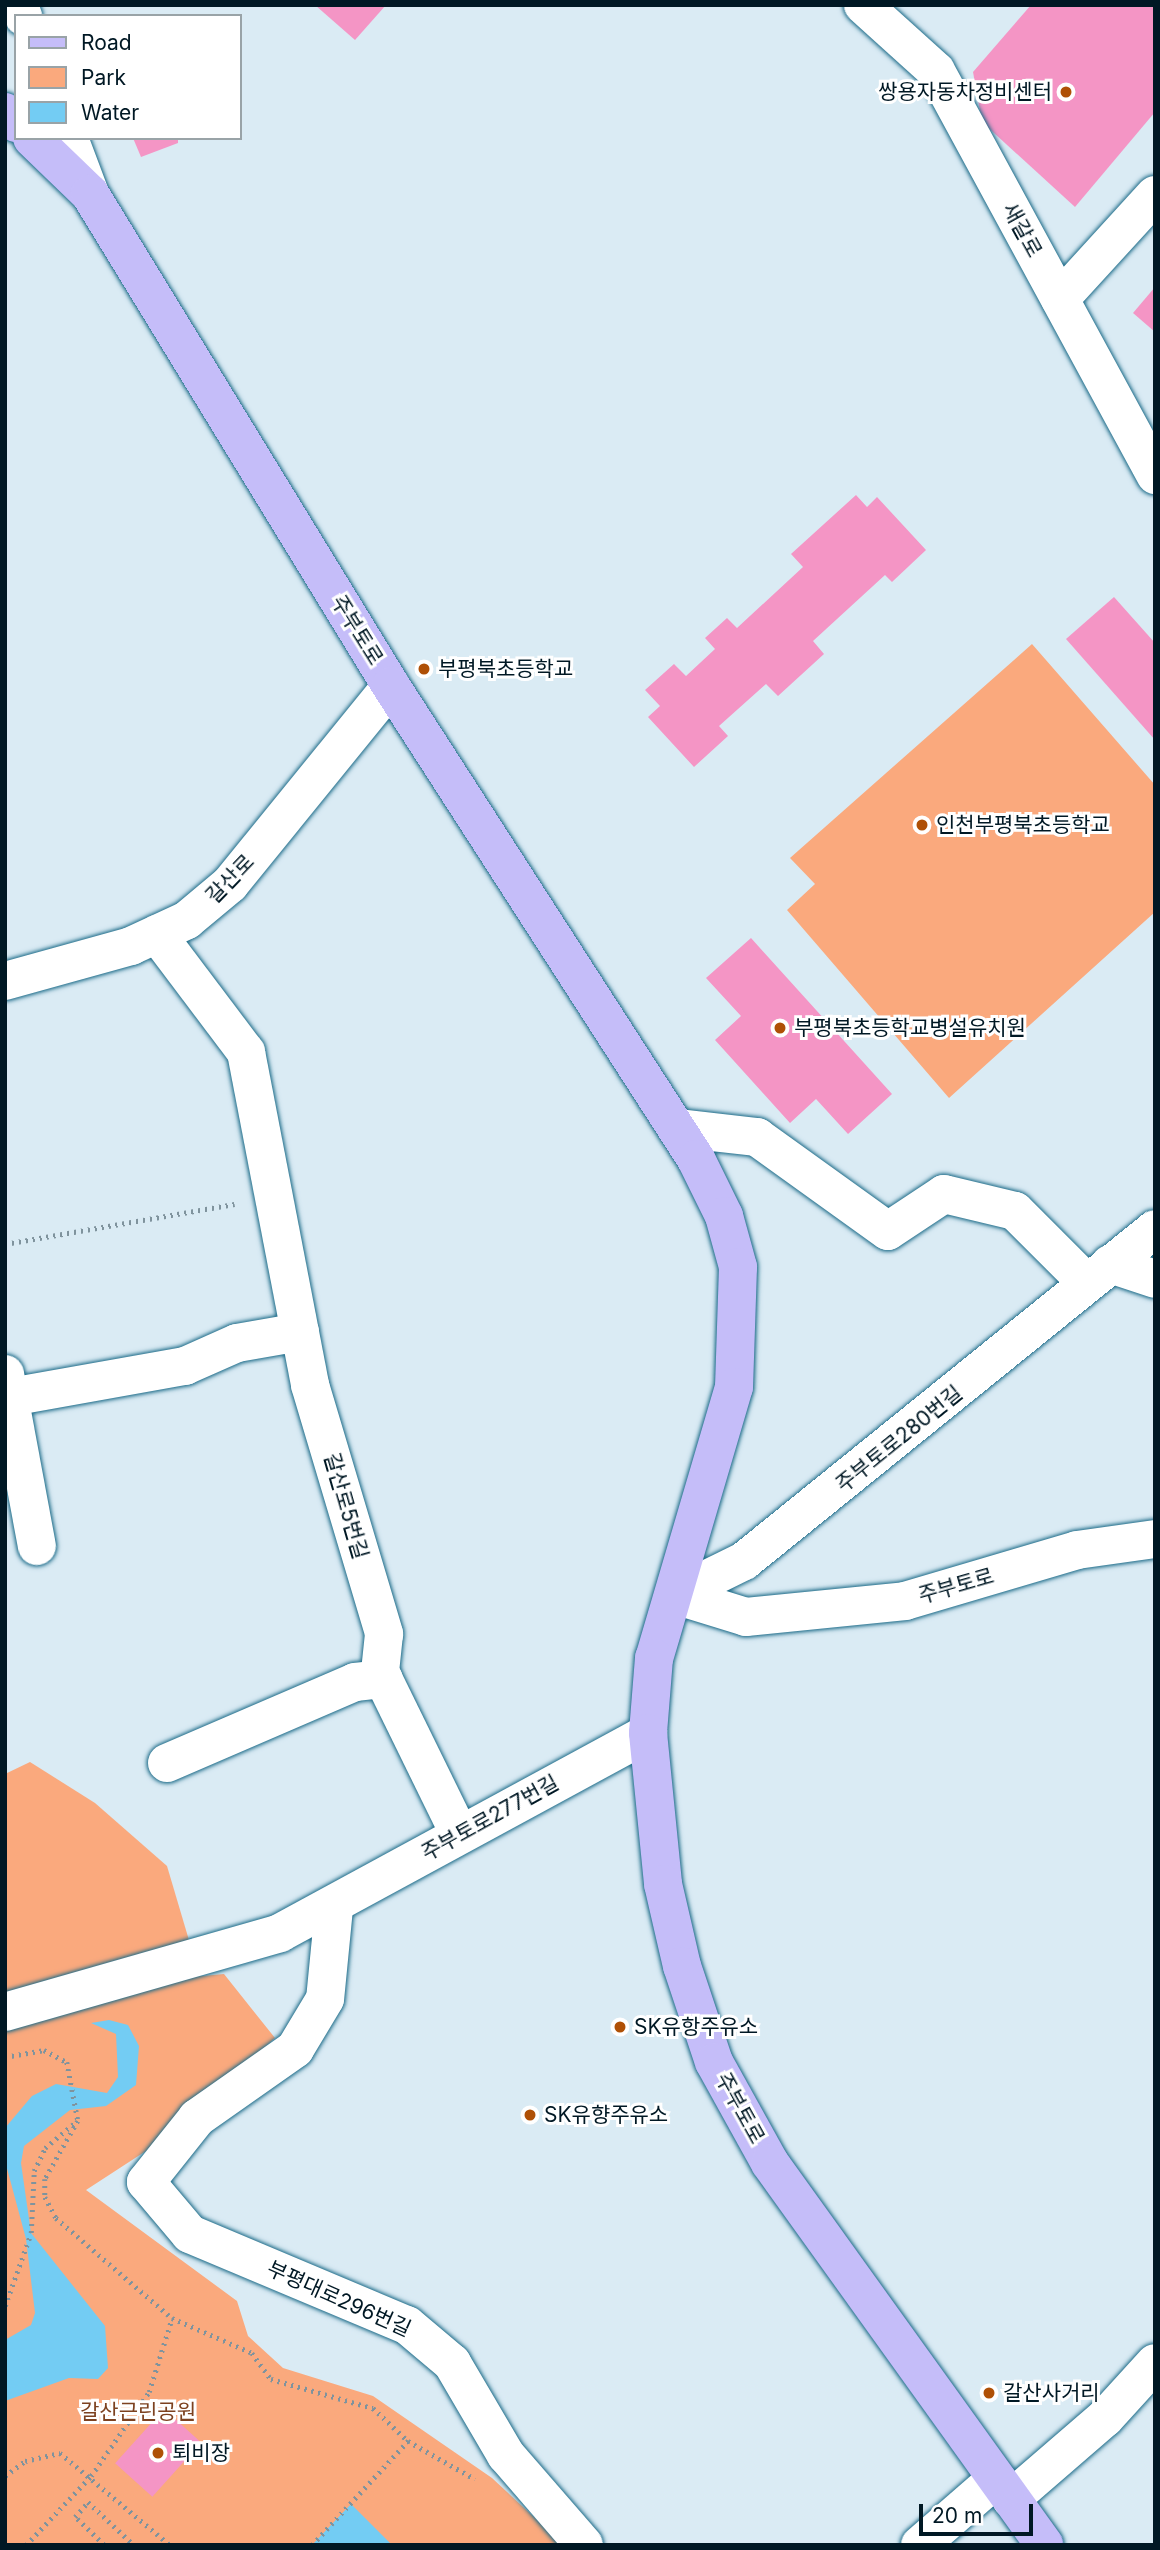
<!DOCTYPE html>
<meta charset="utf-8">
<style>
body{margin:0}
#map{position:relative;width:1160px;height:2550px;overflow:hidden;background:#daebf4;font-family:Inter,"Noto Sans KR",sans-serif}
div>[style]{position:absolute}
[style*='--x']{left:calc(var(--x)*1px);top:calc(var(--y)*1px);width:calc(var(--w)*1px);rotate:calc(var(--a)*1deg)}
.green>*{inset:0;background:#faa97d}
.water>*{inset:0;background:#73ccf3}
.building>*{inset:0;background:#f495c5;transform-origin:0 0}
.path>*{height:4.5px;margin-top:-2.25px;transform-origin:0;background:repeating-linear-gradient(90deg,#7f939d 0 2px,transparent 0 7px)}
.roads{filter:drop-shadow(0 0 2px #1b6a88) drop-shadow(0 0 2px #1b6a88)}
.minor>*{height:38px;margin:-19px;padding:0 19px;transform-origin:19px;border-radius:19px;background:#fff}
.major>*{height:38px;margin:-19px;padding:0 19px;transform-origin:19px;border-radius:19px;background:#c5bdf9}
.dots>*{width:19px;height:19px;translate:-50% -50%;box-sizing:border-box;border:4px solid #fff;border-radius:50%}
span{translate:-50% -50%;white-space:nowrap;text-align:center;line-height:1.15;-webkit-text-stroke:6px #fff;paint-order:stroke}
.poi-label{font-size:21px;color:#001824}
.right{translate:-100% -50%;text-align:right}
.left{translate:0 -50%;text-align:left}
.street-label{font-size:21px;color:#001824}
.park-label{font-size:21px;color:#7d4220}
.frame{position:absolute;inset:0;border:7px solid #001824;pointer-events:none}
.legend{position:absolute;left:14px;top:14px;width:228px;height:126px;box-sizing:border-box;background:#fff;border:2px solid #99a3a7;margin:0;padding:9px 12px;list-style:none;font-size:21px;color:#001824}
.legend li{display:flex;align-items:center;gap:14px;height:35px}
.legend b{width:35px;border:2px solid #99a3a7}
.scale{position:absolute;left:919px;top:2504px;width:114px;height:32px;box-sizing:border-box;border:4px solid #001824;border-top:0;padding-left:9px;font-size:21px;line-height:24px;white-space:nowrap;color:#001824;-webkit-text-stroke:5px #fff;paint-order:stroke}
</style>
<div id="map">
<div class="green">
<div style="clip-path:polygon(1032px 644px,1155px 785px,1155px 912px,949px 1098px,787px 910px,815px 884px,790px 858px)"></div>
<div style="clip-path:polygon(30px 1762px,95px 1803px,167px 1866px,191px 1947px,5px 1994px,5px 1774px)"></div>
<div style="clip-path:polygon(224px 1974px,275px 2038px,149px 2149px,86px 2190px,237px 2301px,248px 2336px,283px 2368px,373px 2396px,492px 2478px,564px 2545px,5px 2545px,5px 2024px,180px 1978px)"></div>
</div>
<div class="water">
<div style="clip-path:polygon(109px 2020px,128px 2025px,139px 2046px,136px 2085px,106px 2106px,70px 2110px,24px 2146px,21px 2163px,31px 2233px,105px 2326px,108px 2368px,98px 2379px,69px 2378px,5px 2401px,5px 2340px,31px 2325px,35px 2313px,26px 2239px,5px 2161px,5px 2128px,32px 2096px,56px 2084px,107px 2093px,118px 2077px,116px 2034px,91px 2023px)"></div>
<div style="clip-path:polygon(351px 2504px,392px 2545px,312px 2545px)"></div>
</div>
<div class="building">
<div style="clip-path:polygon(315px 5px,386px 5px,355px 40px)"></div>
<div style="clip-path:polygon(1031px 5px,1155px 5px,1155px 112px,1075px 207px,982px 122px,973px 72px)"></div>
<div style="clip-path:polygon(133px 138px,178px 138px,178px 143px,141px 157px)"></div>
<div style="clip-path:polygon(1155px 287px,1155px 332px,1133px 313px)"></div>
<div style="clip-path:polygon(856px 495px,867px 507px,877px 497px,926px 550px,892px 582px,885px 575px,813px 641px,824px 654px,778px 696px,766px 684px,719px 726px,728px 736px,694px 767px,648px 717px,660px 706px,645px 690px,674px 664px,686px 676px,715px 649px,705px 638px,727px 618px,737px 628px,803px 567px,791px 554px)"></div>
<div style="clip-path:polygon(1114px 597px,1155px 643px,1155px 740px,1066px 639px)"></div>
<div style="clip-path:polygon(751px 938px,892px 1094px,848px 1134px,816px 1099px,790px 1123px,715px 1040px,741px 1016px,706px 978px)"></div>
<div style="left:164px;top:2409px;width:50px;height:73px;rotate:42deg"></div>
</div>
<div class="path">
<div style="--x:5;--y:1244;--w:233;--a:-9.9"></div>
<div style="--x:5;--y:2057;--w:40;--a:-10"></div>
<div style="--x:44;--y:2050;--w:26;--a:28"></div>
<div style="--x:67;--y:2062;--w:60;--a:79.4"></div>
<div style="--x:78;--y:2121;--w:67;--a:119.6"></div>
<div style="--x:45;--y:2179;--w:18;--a:90"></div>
<div style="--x:45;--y:2197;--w:24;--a:62"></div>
<div style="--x:56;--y:2218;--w:153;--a:40.8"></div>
<div style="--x:5;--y:2306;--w:77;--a:-70.4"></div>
<div style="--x:31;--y:2233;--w:62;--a:-87.2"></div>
<div style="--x:34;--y:2171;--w:25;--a:-64"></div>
<div style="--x:45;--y:2148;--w:42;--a:-40.2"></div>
<div style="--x:5;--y:2476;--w:25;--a:-37"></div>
<div style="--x:25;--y:2461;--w:36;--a:-13"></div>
<div style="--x:60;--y:2453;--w:143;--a:39.9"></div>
<div style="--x:26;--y:2545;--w:95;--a:-46.7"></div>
<div style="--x:91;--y:2476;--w:102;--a:-55.4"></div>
<div style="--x:149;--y:2392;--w:77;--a:-72.7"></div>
<div style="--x:172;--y:2318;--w:87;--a:23.6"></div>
<div style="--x:252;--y:2353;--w:32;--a:54"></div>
<div style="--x:271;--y:2379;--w:106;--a:15.9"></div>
<div style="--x:373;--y:2408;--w:48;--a:43.3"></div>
<div style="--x:408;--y:2441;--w:77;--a:29.6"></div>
<div style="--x:104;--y:2545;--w:40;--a:-136"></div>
<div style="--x:75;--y:2517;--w:20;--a:-49"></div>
<div style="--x:88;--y:2502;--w:63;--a:43.1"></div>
<div style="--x:312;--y:2545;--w:142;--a:-47.3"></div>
</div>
<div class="roads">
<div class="minor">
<div style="--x:19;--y:5;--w:12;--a:70"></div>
<div style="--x:863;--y:5;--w:98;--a:42.1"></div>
<div style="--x:936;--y:71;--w:460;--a:61.5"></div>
<div style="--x:69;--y:138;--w:60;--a:69.4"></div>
<div style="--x:1060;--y:299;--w:141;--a:-47.6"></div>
<div style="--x:157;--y:934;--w:148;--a:53"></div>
<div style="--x:246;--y:1052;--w:339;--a:79.1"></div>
<div style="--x:310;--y:1385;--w:260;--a:73.4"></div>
<div style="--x:384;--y:1634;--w:38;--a:96"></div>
<div style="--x:380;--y:1672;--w:179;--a:63.9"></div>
<div style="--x:5;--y:981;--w:131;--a:-15.5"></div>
<div style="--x:131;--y:946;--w:62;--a:-24.9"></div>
<div style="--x:187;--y:920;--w:56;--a:-39.9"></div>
<div style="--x:230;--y:884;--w:255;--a:-50.9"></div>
<div style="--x:677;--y:1128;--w:81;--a:6.4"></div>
<div style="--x:757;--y:1137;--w:161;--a:35.7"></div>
<div style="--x:888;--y:1231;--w:67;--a:-33.5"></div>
<div style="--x:944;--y:1194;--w:73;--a:13.5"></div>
<div style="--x:1015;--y:1211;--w:102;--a:45"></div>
<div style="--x:1110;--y:1264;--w:47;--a:18.4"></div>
<div style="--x:5;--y:1374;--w:175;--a:79.5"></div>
<div style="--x:5;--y:1398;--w:183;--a:-10.1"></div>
<div style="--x:185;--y:1366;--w:57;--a:-23.9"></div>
<div style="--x:237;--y:1343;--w:64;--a:-9.9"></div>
<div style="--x:675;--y:1595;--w:77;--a:-26.2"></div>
<div style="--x:744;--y:1561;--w:528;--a:-38.93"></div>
<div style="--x:675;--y:1595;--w:74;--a:17.2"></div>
<div style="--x:746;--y:1617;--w:160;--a:-5.7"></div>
<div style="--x:905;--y:1601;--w:179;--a:-16.5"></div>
<div style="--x:1077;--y:1550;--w:79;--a:-8"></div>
<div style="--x:167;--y:1763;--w:205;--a:-23.3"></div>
<div style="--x:355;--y:1682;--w:29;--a:-6"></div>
<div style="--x:334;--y:1908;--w:91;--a:95.6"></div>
<div style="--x:325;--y:1999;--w:58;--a:121"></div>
<div style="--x:295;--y:2049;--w:120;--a:144.9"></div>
<div style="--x:197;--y:2118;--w:82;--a:128.6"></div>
<div style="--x:146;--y:2182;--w:68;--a:49.8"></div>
<div style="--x:190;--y:2234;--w:235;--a:22.8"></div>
<div style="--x:407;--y:2325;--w:59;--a:40.2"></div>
<div style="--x:452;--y:2363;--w:107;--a:59.6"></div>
<div style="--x:506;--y:2455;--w:119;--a:49.1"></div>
<div style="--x:5;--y:2012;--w:286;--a:-16"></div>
<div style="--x:280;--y:1933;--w:419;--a:-28.5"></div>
<div style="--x:1011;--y:2499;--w:124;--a:-40.8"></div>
<div style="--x:1105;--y:2418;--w:74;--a:-47.7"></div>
<div style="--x:920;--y:2545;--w:101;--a:-41"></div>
</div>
<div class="major">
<div style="--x:5;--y:112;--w:16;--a:45"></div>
<div style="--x:32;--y:138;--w:81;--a:44"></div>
<div style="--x:90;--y:194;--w:577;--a:58.54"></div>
<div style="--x:391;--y:686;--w:563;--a:57.19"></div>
<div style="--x:696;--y:1159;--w:64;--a:63.8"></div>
<div style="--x:724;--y:1216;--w:53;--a:74.6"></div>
<div style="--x:738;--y:1267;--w:120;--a:91.9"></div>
<div style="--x:734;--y:1387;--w:283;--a:106.4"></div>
<div style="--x:654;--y:1658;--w:75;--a:94.6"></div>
<div style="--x:648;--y:1733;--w:152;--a:84.3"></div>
<div style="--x:663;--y:1884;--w:84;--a:77"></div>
<div style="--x:682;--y:1966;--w:101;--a:71.6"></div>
<div style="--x:714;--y:2062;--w:115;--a:61"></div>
<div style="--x:770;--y:2163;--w:470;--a:54.3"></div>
</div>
</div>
<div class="dots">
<div style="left:1066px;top:92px;background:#af5006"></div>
<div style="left:424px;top:669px;background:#af5006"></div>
<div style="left:922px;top:825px;background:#af5006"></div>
<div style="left:780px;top:1028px;background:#af5006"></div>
<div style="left:620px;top:2027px;background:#af5006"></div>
<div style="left:530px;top:2115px;background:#af5006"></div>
<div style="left:989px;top:2393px;background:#af5006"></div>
<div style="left:158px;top:2453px;background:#af5006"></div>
</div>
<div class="poi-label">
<span class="right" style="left:1052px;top:92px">쌍용자동차정비센터</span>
<span class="left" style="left:438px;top:669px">부평북초등학교</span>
<span class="left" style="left:936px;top:825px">인천부평북초등학교</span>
<span class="left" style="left:794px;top:1028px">부평북초등학교병설유치원</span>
<span class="left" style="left:634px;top:2027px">SK유항주유소</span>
<span class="left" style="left:544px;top:2115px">SK유향주유소</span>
<span class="left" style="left:1003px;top:2393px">갈산사거리</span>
<span class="left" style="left:172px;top:2453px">퇴비장</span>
</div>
<div class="street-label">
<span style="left:1022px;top:230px;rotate:61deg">새갈로</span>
<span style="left:357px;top:630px;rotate:58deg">주부토로</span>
<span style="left:230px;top:879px;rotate:-46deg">갈산로</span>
<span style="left:899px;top:1439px;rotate:-39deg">주부토로280번길</span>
<span style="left:346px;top:1506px;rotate:74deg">갈산로5번길</span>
<span style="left:956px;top:1586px;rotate:-16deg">주부토로</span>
<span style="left:490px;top:1818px;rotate:-29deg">주부토로277번길</span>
<span style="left:740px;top:2108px;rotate:61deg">주부토로</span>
<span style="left:339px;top:2299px;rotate:24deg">부평대로296번길</span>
</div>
<div class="park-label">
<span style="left:138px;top:2412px">갈산근린공원</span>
</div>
<div class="frame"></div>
<ul class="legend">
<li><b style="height:9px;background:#c5bdf9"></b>Road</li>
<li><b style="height:19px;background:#faa97d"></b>Park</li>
<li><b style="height:19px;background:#73ccf3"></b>Water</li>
</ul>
<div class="scale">20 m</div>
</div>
